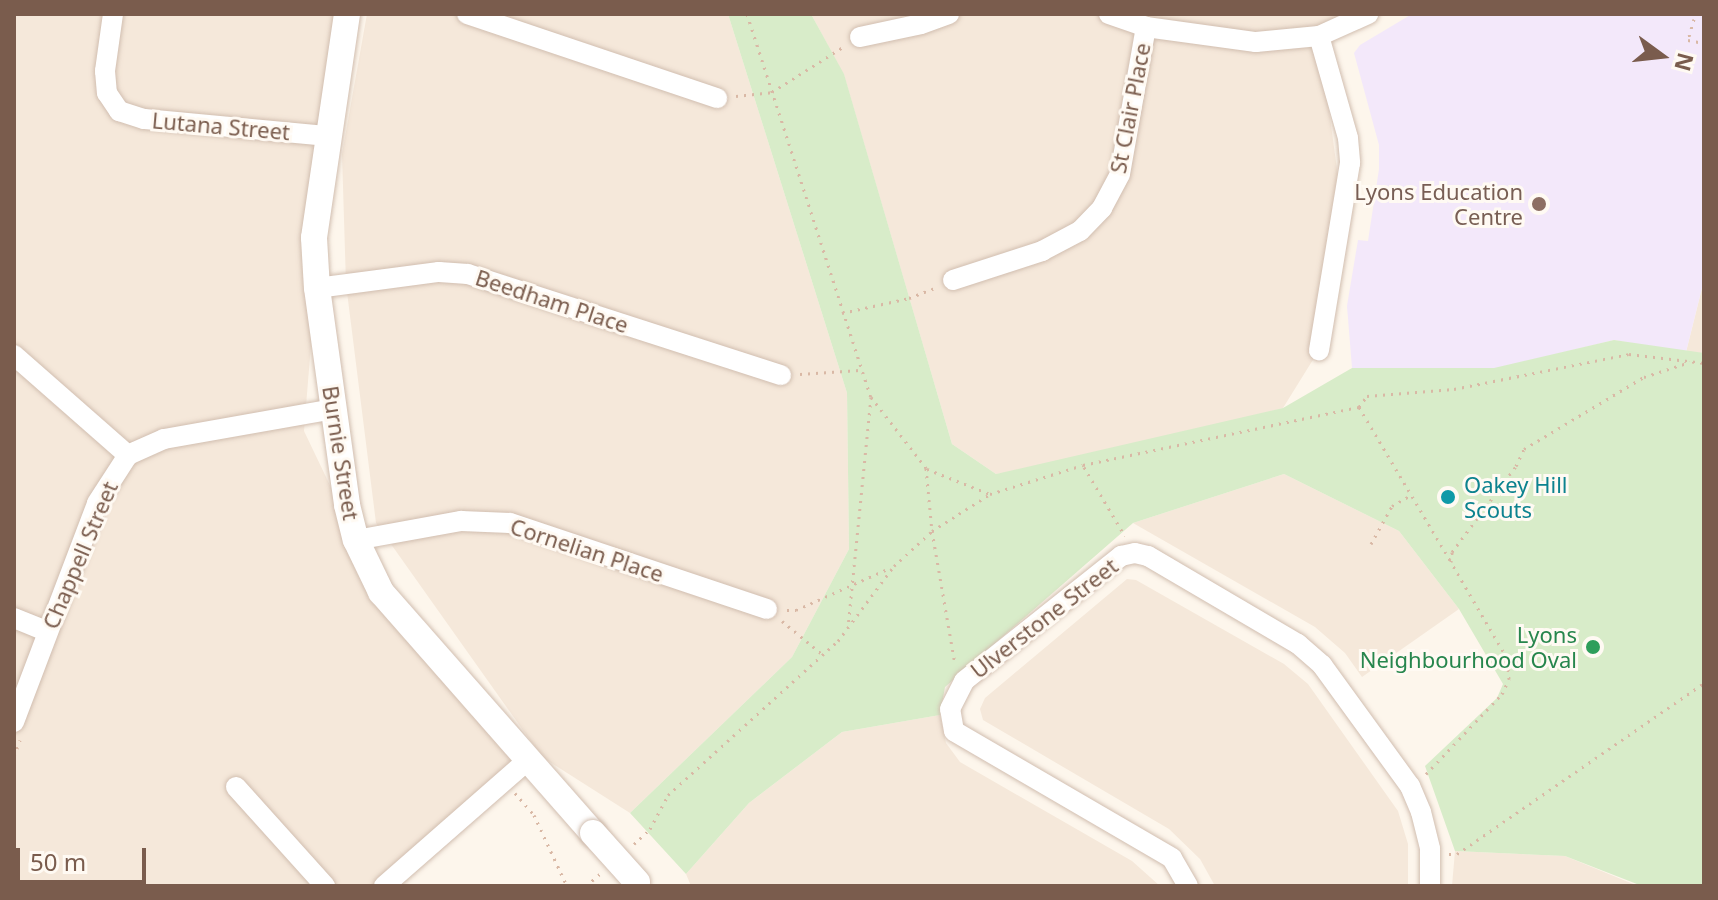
<!DOCTYPE html>
<style>
body{margin:0}
#map{position:relative;width:1718px;height:900px;overflow:hidden;background:#fdf6ec;font-family:"Noto Sans",sans-serif}
div>[style]{position:absolute}
[style*='--x']{left:calc(var(--x)*1px);top:calc(var(--y)*1px);width:calc(var(--w)*1px);rotate:calc(var(--a)*1deg)}
.residential>*{inset:0;background:#f5e8da}
.education>*{inset:0;background:#f3e8fa}
.green>*{inset:0;background:#d8ecc9}
.path>*{height:3px;margin-top:-1.5px;transform-origin:0;background:repeating-linear-gradient(90deg,#d9b8a5 0 2px,transparent 0 8px)}
.roads{filter:drop-shadow(0 0 2px #d1beb0) drop-shadow(0 0 2px #d1beb0)}
.minor>*{height:20px;margin:-10px;padding:0 10px;transform-origin:10px;border-radius:10px;background:#fff}
.tertiary>*{height:26px;margin:-13px;padding:0 13px;transform-origin:13px;border-radius:13px;background:#fff}
.bridges{filter:drop-shadow(0 0 2px #d1beb0) drop-shadow(0 0 2px #d1beb0)}
.tertiary-bridge>*{height:26px;margin:-13px;padding:0 13px;transform-origin:13px;border-radius:13px;background:#fff}
.dots>*{width:22px;height:22px;translate:-50% -50%;box-sizing:border-box;border:4px solid #fffaf3;border-radius:50%}
span{translate:-50% -50%;white-space:nowrap;text-align:center;line-height:1.15;-webkit-text-stroke:6px #fffaf3;paint-order:stroke}
.street-label{font-size:22px;color:#7a5c4d}
.education-label{font-size:22px;color:#785e54}
.right{translate:-100% -50%;text-align:right}
.culture-label{font-size:22px;color:#0d838f}
.left{translate:0 -50%;text-align:left}
.leisure-label{font-size:22px;color:#27864d}
.frame{position:absolute;inset:0;border:16px solid #7a5c4d;pointer-events:none}
.north{position:absolute;left:1622px;top:16px;width:80px;height:80px;-webkit-text-stroke:6px #fffaf3;paint-order:stroke;rotate:105deg;font-size:22px;font-weight:700;line-height:32px;text-align:center;color:#7a5c4d}
.north::after{content:'';display:block;margin:auto;width:28px;height:36px;background:#7a5c4d;clip-path:polygon(50% 0,100% 100%,50% 72%,0 100%)}
.scale{position:absolute;left:16px;top:848px;width:130px;height:36px;box-sizing:border-box;border:4px solid #7a5c4d;border-top:0;padding-left:10px;font-size:24px;line-height:28px;white-space:nowrap;color:#7a5c4d;-webkit-text-stroke:6px #fffaf3;paint-order:stroke}
</style>
<div id="map">
<div class="residential">
<div style="clip-path:polygon(14px 14px,343px 14px,326px 159px,304px 431px,381px 592px,537px 750px,376px 523px,346px 284px,342px 154px,367px 14px,728px 14px,847px 393px,849px 549px,792px 657px,630px 813px,542px 757px,388px 886px,14px 886px)"></div>
<div style="clip-path:polygon(811px 14px,1361px 14px,1319px 36px,1343px 214px,1319px 350px,1283px 408px,1083px 465px,996px 474px,952px 444px,844px 75px)"></div>
<div style="clip-path:polygon(1704px 280px,1704px 355px,1686px 352px)"></div>
<div style="clip-path:polygon(1284px 474px,1399px 531px,1459px 609px,1362px 677px,1345px 653px,1315px 627px,1133px 523px)"></div>
<div style="clip-path:polygon(1127px 579px,1136px 580px,1284px 664px,1308px 684px,1398px 811px,1408px 844px,1408px 886px,1215px 886px,1200px 859px,1169px 829px,983px 720px,980px 709px,985px 698px)"></div>
<div style="clip-path:polygon(940px 715px,946px 743px,960px 762px,1132px 861px,1160px 886px,691px 886px,686px 874px,749px 803px,842px 732px)"></div>
<div style="clip-path:polygon(1455px 851px,1565px 856px,1638px 886px,1452px 886px)"></div>
</div>
<div class="education">
<div style="clip-path:polygon(1412px 14px,1704px 14px,1704px 280px,1686px 352px,1614px 340px,1494px 369px,1352px 368px,1347px 306px,1358px 240px,1368px 241px,1379px 169px,1379px 145px,1354px 53px,1360px 45px)"></div>
</div>
<div class="green">
<div style="clip-path:polygon(728px 14px,811px 14px,844px 74px,952px 444px,996px 474px,1283px 408px,1352px 368px,1494px 368px,1614px 340px,1704px 353px,1704px 886px,1642px 886px,1565px 856px,1455px 851px,1425px 766px,1497px 698px,1503px 684px,1459px 609px,1399px 531px,1284px 474px,1133px 523px,945px 687px,940px 715px,842px 732px,749px 803px,686px 874px,630px 813px,792px 657px,849px 549px,847px 393px)"></div>
</div>
<div class="path">
<div style="--x:747;--y:14;--w:403;--a:72.1"></div>
<div style="--x:871;--y:397;--w:230;--a:95.7"></div>
<div style="--x:1694;--y:19;--w:22;--a:106"></div>
<div style="--x:1688;--y:40;--w:16;--a:11"></div>
<div style="--x:736;--y:96;--w:36;--a:-6"></div>
<div style="--x:772;--y:92;--w:84;--a:-32.4"></div>
<div style="--x:842;--y:313;--w:69;--a:-12.6"></div>
<div style="--x:909;--y:298;--w:28;--a:-21"></div>
<div style="--x:800;--y:374;--w:60;--a:-3.8"></div>
<div style="--x:871;--y:397;--w:90;--a:52.2"></div>
<div style="--x:926;--y:468;--w:63;--a:84.6"></div>
<div style="--x:932;--y:531;--w:135;--a:80.2"></div>
<div style="--x:1359;--y:407;--w:180;--a:59.3"></div>
<div style="--x:1084;--y:467;--w:80;--a:59.3"></div>
<div style="--x:927;--y:469;--w:68;--a:21.6"></div>
<div style="--x:1371;--y:544;--w:43;--a:-61.1"></div>
<div style="--x:1392;--y:506;--w:22;--a:-30"></div>
<div style="--x:787;--y:610;--w:9;--a:0"></div>
<div style="--x:796;--y:610;--w:103;--a:-24.1"></div>
<div style="--x:782;--y:621;--w:52;--a:39.5"></div>
<div style="--x:14;--y:756;--w:17;--a:-69"></div>
<div style="--x:1426;--y:774;--w:110;--a:-46.5"></div>
<div style="--x:1502;--y:694;--w:17;--a:-65"></div>
<div style="--x:1509;--y:679;--w:21;--a:-95"></div>
<div style="--x:1507;--y:658;--w:111;--a:-120.3"></div>
<div style="--x:1451;--y:562;--w:10;--a:-84"></div>
<div style="--x:1452;--y:552;--w:107;--a:-53.3"></div>
<div style="--x:1516;--y:466;--w:19;--a:-65"></div>
<div style="--x:1524;--y:449;--w:140;--a:-31"></div>
<div style="--x:1644;--y:377;--w:48;--a:-18.1"></div>
<div style="--x:515;--y:793;--w:29;--a:49"></div>
<div style="--x:534;--y:815;--w:78;--a:65.1"></div>
<div style="--x:634;--y:844;--w:22;--a:-43"></div>
<div style="--x:650;--y:829;--w:38;--a:-62"></div>
<div style="--x:668;--y:795;--w:229;--a:-42.2"></div>
<div style="--x:838;--y:641;--w:94;--a:-53.3"></div>
<div style="--x:894;--y:566;--w:52;--a:-42.6"></div>
<div style="--x:932;--y:531;--w:69;--a:-32.5"></div>
<div style="--x:990;--y:494;--w:97;--a:-17.3"></div>
<div style="--x:1083;--y:465;--w:282;--a:-11.9"></div>
<div style="--x:1359;--y:407;--w:14;--a:-54"></div>
<div style="--x:1367;--y:396;--w:87;--a:-4.6"></div>
<div style="--x:1454;--y:389;--w:178;--a:-11.3"></div>
<div style="--x:1629;--y:354;--w:76;--a:6.8"></div>
<div style="--x:1449;--y:854;--w:8;--a:0"></div>
<div style="--x:1457;--y:854;--w:300;--a:-34.7"></div>
<div style="--x:586;--y:886;--w:20;--a:-41"></div>
</div>
<div class="roads">
<div class="minor">
<div style="--x:113;--y:14;--w:58;--a:98"></div>
<div style="--x:105;--y:71;--w:22;--a:85"></div>
<div style="--x:107;--y:93;--w:22;--a:56"></div>
<div style="--x:119;--y:111;--w:26;--a:18"></div>
<div style="--x:144;--y:119;--w:186;--a:5.3"></div>
<div style="--x:467;--y:14;--w:264;--a:18.6"></div>
<div style="--x:1109;--y:14;--w:39;--a:19"></div>
<div style="--x:1146;--y:27;--w:111;--a:7.8"></div>
<div style="--x:1256;--y:42;--w:63;--a:-5.4"></div>
<div style="--x:1319;--y:36;--w:54;--a:-24.2"></div>
<div style="--x:1319;--y:36;--w:106;--a:74.1"></div>
<div style="--x:1348;--y:138;--w:25;--a:85"></div>
<div style="--x:1350;--y:163;--w:190;--a:99.4"></div>
<div style="--x:860;--y:37;--w:62;--a:-12"></div>
<div style="--x:921;--y:24;--w:30;--a:-20"></div>
<div style="--x:953;--y:280;--w:94;--a:-18"></div>
<div style="--x:1042;--y:251;--w:43;--a:-27.8"></div>
<div style="--x:1080;--y:231;--w:32;--a:-46"></div>
<div style="--x:1102;--y:208;--w:38;--a:-62"></div>
<div style="--x:1120;--y:174;--w:149;--a:-80"></div>
<div style="--x:317;--y:288;--w:123;--a:-7.5"></div>
<div style="--x:439;--y:272;--w:29;--a:4"></div>
<div style="--x:468;--y:274;--w:329;--a:17.9"></div>
<div style="--x:14;--y:355;--w:152;--a:41.3"></div>
<div style="--x:356;--y:540;--w:107;--a:-10.3"></div>
<div style="--x:461;--y:521;--w:49;--a:2.3"></div>
<div style="--x:510;--y:523;--w:271;--a:18.5"></div>
<div style="--x:14;--y:618;--w:35;--a:22"></div>
<div style="--x:14;--y:722;--w:234;--a:-69.2"></div>
<div style="--x:97;--y:503;--w:57;--a:-57.1"></div>
<div style="--x:128;--y:455;--w:39;--a:-24"></div>
<div style="--x:164;--y:439;--w:173;--a:-10"></div>
<div style="--x:236;--y:787;--w:133;--a:48"></div>
<div style="--x:384;--y:886;--w:193;--a:-41.2"></div>
<div style="--x:1188;--y:886;--w:32;--a:-120"></div>
<div style="--x:1172;--y:858;--w:252;--a:-149.8"></div>
<div style="--x:954;--y:731;--w:22;--a:-100"></div>
<div style="--x:950;--y:709;--w:31;--a:-63"></div>
<div style="--x:964;--y:681;--w:201;--a:-38.5"></div>
<div style="--x:1121;--y:556;--w:14;--a:-12"></div>
<div style="--x:1135;--y:553;--w:13;--a:13"></div>
<div style="--x:1148;--y:556;--w:174;--a:30.4"></div>
<div style="--x:1298;--y:644;--w:32;--a:41"></div>
<div style="--x:1322;--y:665;--w:150;--a:54"></div>
<div style="--x:1410;--y:786;--w:28;--a:67"></div>
<div style="--x:1421;--y:812;--w:38;--a:76"></div>
<div style="--x:1430;--y:849;--w:37;--a:90"></div>
</div>
<div class="tertiary">
<div style="--x:347;--y:14;--w:226;--a:98.4"></div>
<div style="--x:314;--y:238;--w:50;--a:86.6"></div>
<div style="--x:317;--y:288;--w:219;--a:82.1"></div>
<div style="--x:347;--y:505;--w:36;--a:76"></div>
<div style="--x:356;--y:540;--w:58;--a:64.3"></div>
<div style="--x:381;--y:592;--w:321;--a:48.7"></div>
</div>
</div>
<div class="bridges">
<div class="tertiary-bridge">
<div style="--x:593;--y:833;--w:66;--a:48.1"></div>
</div>
</div>
<div class="dots">
<div style="left:1539px;top:204px;background:#8d6e63"></div>
<div style="left:1448px;top:497px;background:#0f9aa8"></div>
<div style="left:1593px;top:647px;background:#2e9e5b"></div>
</div>
<div class="street-label">
<span style="left:1130px;top:108px;rotate:-79deg">St Clair Place</span>
<span style="left:221px;top:126px;rotate:5deg">Lutana Street</span>
<span style="left:552px;top:301px;rotate:18deg">Beedham Place</span>
<span style="left:341px;top:453px;rotate:81deg">Burnie Street</span>
<span style="left:587px;top:550px;rotate:18deg">Cornelian Place</span>
<span style="left:80px;top:555px;rotate:-67deg">Chappell Street</span>
<span style="left:1044px;top:618px;rotate:-38deg">Ulverstone Street</span>
</div>
<div class="education-label">
<span class="right" style="left:1523px;top:204px">Lyons Education<br>Centre</span>
</div>
<div class="culture-label">
<span class="left" style="left:1464px;top:497px">Oakey Hill<br>Scouts</span>
</div>
<div class="leisure-label">
<span class="right" style="left:1577px;top:647px">Lyons<br>Neighbourhood Oval</span>
</div>
<div class="frame"></div>
<div class="north">N</div>
<div class="scale">50 m</div>
</div>
